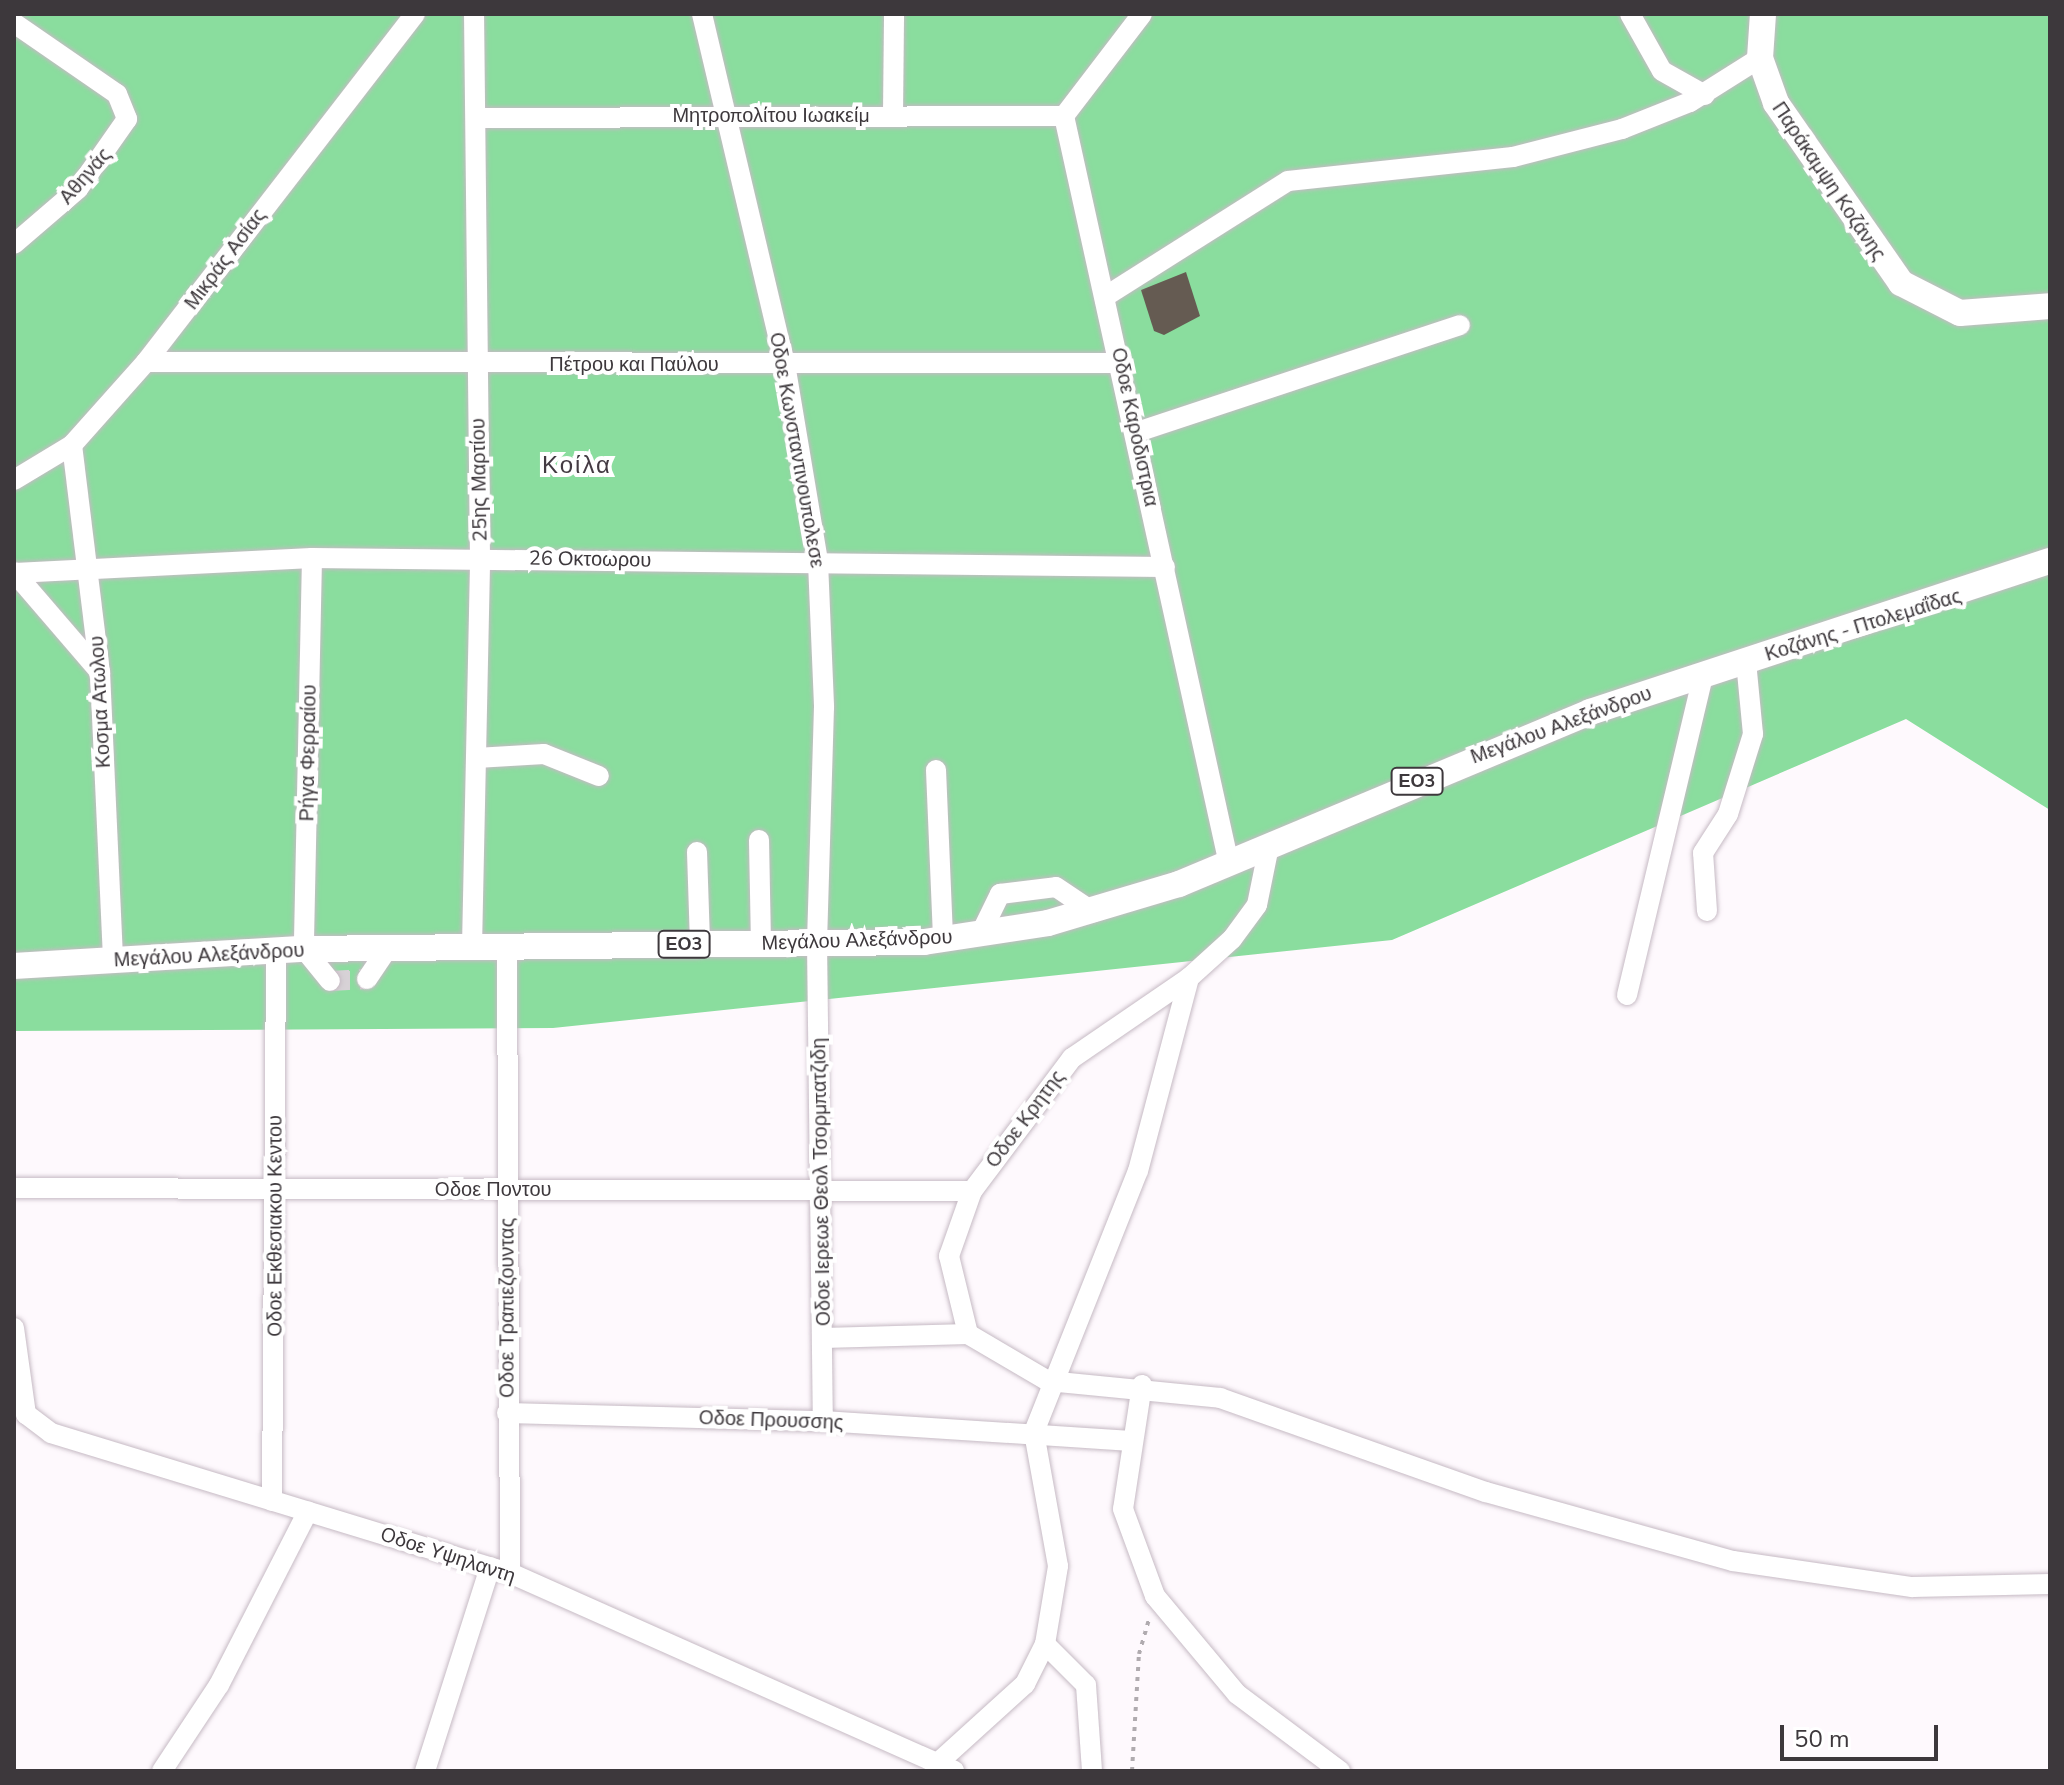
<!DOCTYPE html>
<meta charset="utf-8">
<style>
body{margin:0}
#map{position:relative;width:2064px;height:1785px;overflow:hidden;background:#fef9fd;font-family:"Nunito Sans",sans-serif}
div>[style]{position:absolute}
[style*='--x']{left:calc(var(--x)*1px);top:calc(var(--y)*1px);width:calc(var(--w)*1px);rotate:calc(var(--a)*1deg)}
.green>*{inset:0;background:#8add9e}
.building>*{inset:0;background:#655b52}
.minor-tunnel>*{height:20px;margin-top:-10px;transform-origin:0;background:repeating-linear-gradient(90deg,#d7d2d6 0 20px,transparent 0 30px)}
.path>*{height:4px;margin-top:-2px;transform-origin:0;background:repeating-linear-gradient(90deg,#b0abaf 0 4px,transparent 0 10px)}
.roads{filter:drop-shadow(0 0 2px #c6bac4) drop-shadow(0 0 2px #c6bac4)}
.minor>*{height:20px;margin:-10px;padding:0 10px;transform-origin:10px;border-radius:10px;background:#fff}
.major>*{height:26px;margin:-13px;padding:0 13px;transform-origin:13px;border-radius:13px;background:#fff}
span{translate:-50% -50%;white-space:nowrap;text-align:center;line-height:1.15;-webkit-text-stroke:8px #fff;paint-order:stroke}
.shield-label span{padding:2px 6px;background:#fff;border:2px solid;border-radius:6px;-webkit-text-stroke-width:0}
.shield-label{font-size:18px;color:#3d383c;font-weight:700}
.street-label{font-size:20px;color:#3d383c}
.quarter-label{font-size:24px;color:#433a42;letter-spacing:2px}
.frame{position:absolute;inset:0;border:16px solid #3d383c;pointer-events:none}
.scale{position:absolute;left:1780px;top:1725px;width:158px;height:36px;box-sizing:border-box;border:4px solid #3d383c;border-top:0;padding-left:10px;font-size:24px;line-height:28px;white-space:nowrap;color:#3d383c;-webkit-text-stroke:6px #fff;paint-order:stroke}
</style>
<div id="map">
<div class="green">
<div style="clip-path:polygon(14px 14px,2050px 14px,2050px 810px,1906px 719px,1392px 940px,553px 1028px,14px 1031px)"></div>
</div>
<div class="building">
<div style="clip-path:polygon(1186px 272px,1200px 316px,1164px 335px,1154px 331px,1141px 290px)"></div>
</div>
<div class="minor-tunnel">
<div style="--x:330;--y:981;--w:37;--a:-3"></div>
</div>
<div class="path">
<div style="--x:1132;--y:1771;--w:117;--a:-86.6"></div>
<div style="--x:1139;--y:1654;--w:37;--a:-74"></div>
</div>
<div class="roads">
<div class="minor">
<div style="--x:702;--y:14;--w:360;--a:76.7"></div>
<div style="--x:785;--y:364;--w:201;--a:80.5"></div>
<div style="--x:818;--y:562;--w:145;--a:87.6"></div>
<div style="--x:824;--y:707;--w:235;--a:91.7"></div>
<div style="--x:817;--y:942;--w:479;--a:89.3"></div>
<div style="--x:1630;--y:14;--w:65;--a:60.7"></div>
<div style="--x:1662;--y:71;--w:49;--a:29.2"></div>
<div style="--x:14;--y:23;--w:125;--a:34.6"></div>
<div style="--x:117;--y:94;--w:27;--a:68"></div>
<div style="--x:127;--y:119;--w:85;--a:125"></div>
<div style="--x:78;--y:189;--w:84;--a:139.3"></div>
<div style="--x:893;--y:114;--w:100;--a:-89.4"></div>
<div style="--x:1064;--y:116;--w:766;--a:77.56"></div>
<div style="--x:1064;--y:116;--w:128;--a:-52.6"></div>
<div style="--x:478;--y:118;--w:586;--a:-0.2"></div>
<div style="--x:1106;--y:296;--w:215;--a:-32.3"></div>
<div style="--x:1288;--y:181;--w:226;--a:-6.1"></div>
<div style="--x:1513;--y:157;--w:113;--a:-14.4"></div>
<div style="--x:1622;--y:129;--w:73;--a:-21.7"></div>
<div style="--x:1690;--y:102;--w:83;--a:-32.2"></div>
<div style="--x:146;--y:362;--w:976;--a:0.06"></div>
<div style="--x:1137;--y:432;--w:340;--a:-18.3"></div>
<div style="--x:72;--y:445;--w:229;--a:83"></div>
<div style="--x:100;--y:672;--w:288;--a:87.4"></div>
<div style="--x:14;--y:480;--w:68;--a:-31.1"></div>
<div style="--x:72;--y:445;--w:111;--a:-48.3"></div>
<div style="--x:146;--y:362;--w:440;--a:-52.3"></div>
<div style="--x:312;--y:558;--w:391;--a:91.2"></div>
<div style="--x:304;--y:949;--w:41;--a:50.9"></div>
<div style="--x:14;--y:572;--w:132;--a:49.3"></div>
<div style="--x:15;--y:573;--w:297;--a:-2.9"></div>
<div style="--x:312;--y:558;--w:853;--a:0.6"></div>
<div style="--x:476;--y:758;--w:68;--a:-3.4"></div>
<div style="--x:544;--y:754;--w:59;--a:21.8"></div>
<div style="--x:936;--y:770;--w:170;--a:87.6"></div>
<div style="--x:759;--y:840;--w:103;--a:88.9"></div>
<div style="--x:1269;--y:846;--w:60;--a:101.5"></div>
<div style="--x:1257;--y:905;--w:42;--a:126.3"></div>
<div style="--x:1232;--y:939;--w:58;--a:137.8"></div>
<div style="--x:1189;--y:978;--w:142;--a:145.6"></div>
<div style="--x:1072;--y:1058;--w:166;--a:126.9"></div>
<div style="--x:972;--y:1191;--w:69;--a:109.5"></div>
<div style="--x:949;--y:1256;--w:80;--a:76.3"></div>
<div style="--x:968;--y:1334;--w:93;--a:30.4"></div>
<div style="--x:1048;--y:1381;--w:173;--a:5.6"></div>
<div style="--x:1220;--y:1398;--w:282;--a:19.5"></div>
<div style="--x:1486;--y:1492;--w:256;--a:15.6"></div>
<div style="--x:1733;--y:1561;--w:181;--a:8.3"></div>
<div style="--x:1912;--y:1587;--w:138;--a:-1.2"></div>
<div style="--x:697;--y:852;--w:92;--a:88.1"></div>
<div style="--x:1707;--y:911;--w:58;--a:-93.9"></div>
<div style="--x:1703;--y:853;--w:46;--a:-57.3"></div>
<div style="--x:1728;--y:814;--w:84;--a:-72.6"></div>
<div style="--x:1753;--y:734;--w:73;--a:-95.5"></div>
<div style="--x:980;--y:935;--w:46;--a:-64"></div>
<div style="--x:1000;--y:894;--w:56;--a:-7.1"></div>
<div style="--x:1056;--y:887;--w:45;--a:34"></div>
<div style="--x:507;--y:946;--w:627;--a:89.73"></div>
<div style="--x:472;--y:947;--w:390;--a:-88.8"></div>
<div style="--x:480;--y:557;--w:543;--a:-90.63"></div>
<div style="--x:367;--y:979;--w:36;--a:-56"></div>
<div style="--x:1627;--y:995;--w:329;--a:-76.6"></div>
<div style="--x:14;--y:1188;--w:958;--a:0.18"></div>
<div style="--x:14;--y:1328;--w:87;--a:82.1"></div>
<div style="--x:26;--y:1414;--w:31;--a:37"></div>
<div style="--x:51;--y:1433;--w:480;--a:17"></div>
<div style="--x:510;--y:1573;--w:486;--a:24"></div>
<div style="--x:824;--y:1338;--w:144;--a:-1.6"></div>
<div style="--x:1142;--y:1385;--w:125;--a:98.7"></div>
<div style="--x:1123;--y:1509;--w:93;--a:69.8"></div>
<div style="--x:1155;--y:1596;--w:128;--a:50.1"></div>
<div style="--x:1237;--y:1694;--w:129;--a:36.8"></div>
<div style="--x:507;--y:1413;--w:316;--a:1.5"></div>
<div style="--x:823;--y:1421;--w:309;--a:3.7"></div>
<div style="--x:272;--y:1501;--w:550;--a:-89.58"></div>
<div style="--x:1045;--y:1644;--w:58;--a:45"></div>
<div style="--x:1086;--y:1685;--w:86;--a:86"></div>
<div style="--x:940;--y:1761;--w:115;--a:-42.2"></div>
<div style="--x:1025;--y:1684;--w:45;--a:-63.4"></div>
<div style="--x:1045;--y:1644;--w:79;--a:-80.5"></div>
<div style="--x:1058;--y:1566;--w:136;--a:-100.2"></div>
<div style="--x:1034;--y:1432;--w:281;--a:-68.3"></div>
<div style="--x:1138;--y:1171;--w:200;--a:-75.2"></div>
<div style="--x:162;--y:1771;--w:103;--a:-56.5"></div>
<div style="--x:219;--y:1685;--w:195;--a:-62.9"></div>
<div style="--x:425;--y:1771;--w:214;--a:-72.3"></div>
</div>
<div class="major">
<div style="--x:1763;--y:14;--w:44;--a:93.9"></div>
<div style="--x:1760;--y:58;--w:48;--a:70.4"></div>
<div style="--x:1776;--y:103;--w:219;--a:55.2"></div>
<div style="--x:1901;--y:283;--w:66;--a:27"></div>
<div style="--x:1960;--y:313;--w:90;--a:-4.4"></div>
<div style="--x:14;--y:966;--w:290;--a:-3.4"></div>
<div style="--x:304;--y:949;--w:620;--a:-0.65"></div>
<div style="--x:924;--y:942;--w:125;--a:-8.7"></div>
<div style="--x:1048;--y:923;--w:137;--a:-16.6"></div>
<div style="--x:1179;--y:884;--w:446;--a:-22.7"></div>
<div style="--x:1590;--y:712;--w:484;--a:-18.2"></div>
</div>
</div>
<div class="shield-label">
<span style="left:1417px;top:781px">ΕΟ3</span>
<span style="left:684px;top:944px">ΕΟ3</span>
</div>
<div class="street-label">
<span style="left:771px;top:115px">Μητροπολίτου Ιωακείμ</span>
<span style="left:85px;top:176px;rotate:-49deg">Αθηνάς</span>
<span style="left:1829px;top:181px;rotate:56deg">Παράκαμψη Κοζάνης</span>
<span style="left:225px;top:259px;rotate:-53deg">Μικράς Ασίας</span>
<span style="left:634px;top:364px">Πέτρου και Παύλου</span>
<span style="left:1135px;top:427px;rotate:78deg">Oδοε Καροδιστρια</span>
<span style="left:797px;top:450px;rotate:80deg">Oδοε Κωνσταντινουπολεσε</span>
<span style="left:479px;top:480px;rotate:-91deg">25ης Μαρτίου</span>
<span style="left:590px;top:559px;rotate:1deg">26 Οκτοωρου</span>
<span style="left:1863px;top:625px;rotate:-17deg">Κοζάνης - Πτολεμαΐδας</span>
<span style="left:100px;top:702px;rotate:-93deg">Κοσμα Ατωλου</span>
<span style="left:1561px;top:725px;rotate:-20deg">Μεγάλου Αλεξάνδρου</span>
<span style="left:308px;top:753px;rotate:-89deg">Ρήγα Φερραίου</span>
<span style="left:857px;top:940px;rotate:-2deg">Μεγάλου Αλεξάνδρου</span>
<span style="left:209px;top:955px;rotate:-3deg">Μεγάλου Αλεξάνδρου</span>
<span style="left:1025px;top:1119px;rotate:-53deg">Oδοε Κρητης</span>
<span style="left:821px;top:1182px;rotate:-91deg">Oδοε Ιερεωε Θεολ Τσορμπατζιδη</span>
<span style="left:493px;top:1189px">Oδοε Ποντου</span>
<span style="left:275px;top:1226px;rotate:-90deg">Oδοε Εκθεσιακου Κεντου</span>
<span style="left:507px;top:1308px;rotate:-90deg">Oδοε Τραπιεζουντας</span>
<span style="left:771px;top:1420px;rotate:2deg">Oδοε Προυσσης</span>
<span style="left:448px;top:1555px;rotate:18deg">Oδοε Υψηλαντη</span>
</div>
<div class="quarter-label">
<span style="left:577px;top:466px">Κοίλα</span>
</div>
<div class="frame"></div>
<div class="scale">50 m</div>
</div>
